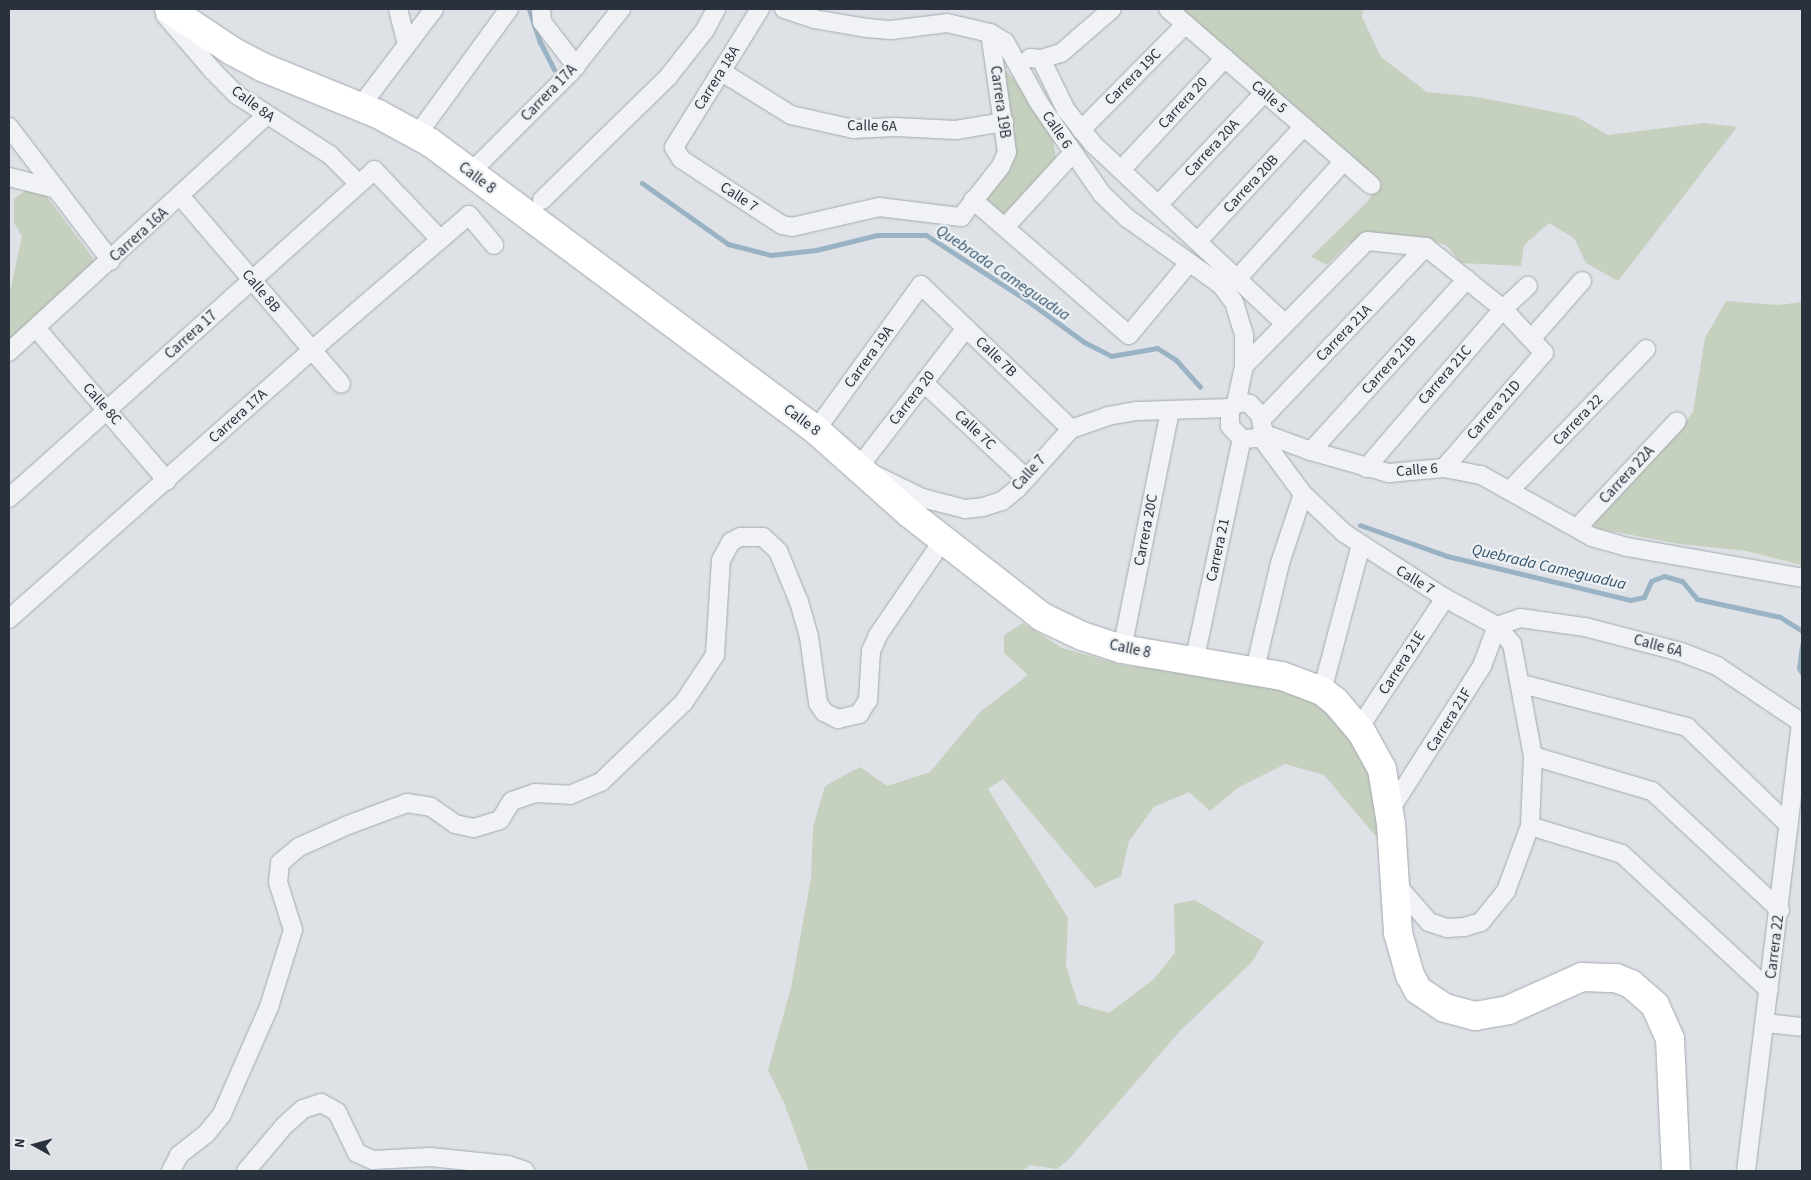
<!DOCTYPE html>
<style>
body{margin:0}
#map{position:relative;width:1811px;height:1180px;overflow:hidden;background:#dee2e6;font-family:"Source Sans 3",sans-serif}
div>[style]{position:absolute}
[style*='--x']{left:calc(var(--x)*1px);top:calc(var(--y)*1px);width:calc(var(--w)*1px);rotate:calc(var(--a)*1deg)}
.green>*{inset:0;background:#c5d0bf}
.stream>*{height:5px;margin:-2.5px;padding:0 2.5px;transform-origin:2.5px;border-radius:2.5px;background:#9ab3c4}
.roads{filter:drop-shadow(0 0 1px #a4a9b0) drop-shadow(0 0 1px #a4a9b0)}
.street>*{height:18px;margin:-9px;padding:0 9px;transform-origin:9px;border-radius:9px;background:#f0f2f5}
.primary>*{height:28px;margin:-14px;padding:0 14px;transform-origin:14px;border-radius:14px;background:#fff}
span{translate:-50% -50%;white-space:nowrap;text-align:center;line-height:1.15;-webkit-text-stroke:4.5px #edf1f4;paint-order:stroke}
.street-label{font-size:15px;color:#28313c}
.water-label{font-size:16px;color:#35546d;font-style:italic}
.frame{position:absolute;inset:0;border:10px solid #28313c;pointer-events:none}
.north{position:absolute;left:10px;top:1120px;width:50px;height:50px;-webkit-text-stroke:4px #edf1f4;paint-order:stroke;rotate:277deg;font-size:14px;font-weight:700;line-height:20px;text-align:center;color:#28313c}
.north::after{content:'';display:block;margin:auto;width:18px;height:22px;background:#28313c;clip-path:polygon(50% 0,100% 100%,50% 72%,0 100%)}
</style>
<div id="map">
<div class="green">
<div style="clip-path:polygon(1182px 9px,1363px 9px,1362px 17px,1381px 57px,1427px 92px,1477px 97px,1575px 116px,1608px 135px,1704px 123px,1737px 127px,1618px 281px,1586px 263px,1574px 238px,1549px 223px,1524px 245px,1521px 266px,1461px 263px,1447px 246px,1419px 236px,1365px 236px,1348px 244px,1327px 265px,1311px 257px,1367px 202px,1381px 182px)"></div>
<div style="clip-path:polygon(998px 62px,1049px 118px,1058px 170px,1000px 234px,975px 208px,1007px 165px)"></div>
<div style="clip-path:polygon(29px 188px,45px 194px,96px 262px,9px 341px,9px 297px,22px 236px,14px 223px,14px 199px)"></div>
<div style="clip-path:polygon(1726px 301px,1777px 305px,1802px 302px,1802px 565px,1746px 551px,1680px 544px,1594px 528px,1596px 520px,1676px 435px,1693px 412px,1705px 338px)"></div>
<div style="clip-path:polygon(1023px 623px,1062px 648px,1126px 666px,1203px 672px,1312px 695px,1365px 757px,1379px 801px,1385px 847px,1324px 775px,1285px 764px,1239px 787px,1210px 811px,1189px 792px,1154px 807px,1129px 841px,1121px 876px,1095px 888px,1003px 779px,988px 789px,1068px 918px,1066px 966px,1078px 1004px,1109px 1013px,1154px 979px,1175px 953px,1174px 904px,1195px 900px,1264px 942px,1252px 962px,1180px 1031px,1069px 1159px,1057px 1169px,1030px 1165px,1022px 1171px,809px 1171px,784px 1103px,768px 1070px,791px 988px,811px 878px,813px 827px,825px 786px,860px 767px,887px 786px,930px 772px,980px 712px,1028px 675px,1004px 653px,1004px 635px)"></div>
</div>
<div class="stream">
<div style="--x:529;--y:9;--w:35;--a:72"></div>
<div style="--x:540;--y:42;--w:31;--a:63"></div>
<div style="--x:642;--y:183;--w:105;--a:35.3"></div>
<div style="--x:728;--y:244;--w:44;--a:14.3"></div>
<div style="--x:771;--y:255;--w:45;--a:-6.3"></div>
<div style="--x:816;--y:250;--w:63;--a:-13.8"></div>
<div style="--x:877;--y:235;--w:49;--a:0"></div>
<div style="--x:926;--y:235;--w:118;--a:32.9"></div>
<div style="--x:1025;--y:299;--w:73;--a:36.1"></div>
<div style="--x:1084;--y:342;--w:30;--a:27"></div>
<div style="--x:1111;--y:356;--w:47;--a:-9.9"></div>
<div style="--x:1157;--y:348;--w:22;--a:32"></div>
<div style="--x:1176;--y:360;--w:36;--a:48"></div>
<div style="--x:1360;--y:525;--w:92;--a:19.6"></div>
<div style="--x:1447;--y:556;--w:188;--a:13.5"></div>
<div style="--x:1630;--y:600;--w:14;--a:-12"></div>
<div style="--x:1644;--y:597;--w:17;--a:-66"></div>
<div style="--x:1651;--y:581;--w:14;--a:-21"></div>
<div style="--x:1664;--y:576;--w:19;--a:16"></div>
<div style="--x:1682;--y:581;--w:23;--a:50"></div>
<div style="--x:1697;--y:599;--w:85;--a:12.2"></div>
<div style="--x:1780;--y:617;--w:26;--a:32"></div>
<div style="--x:1802;--y:645;--w:23;--a:97"></div>
<div style="--x:1799;--y:668;--w:6;--a:59"></div>
</div>
<div class="roads">
<div class="street">
<div style="--x:398;--y:9;--w:37;--a:76"></div>
<div style="--x:541;--y:9;--w:13;--a:86"></div>
<div style="--x:542;--y:22;--w:56;--a:52.3"></div>
<div style="--x:760;--y:9;--w:163;--a:121.9"></div>
<div style="--x:674;--y:147;--w:14;--a:60"></div>
<div style="--x:681;--y:159;--w:121;--a:33.2"></div>
<div style="--x:782;--y:225;--w:10;--a:11"></div>
<div style="--x:792;--y:227;--w:89;--a:-12.9"></div>
<div style="--x:879;--y:207;--w:83;--a:7"></div>
<div style="--x:961;--y:217;--w:65;--a:-51.9"></div>
<div style="--x:1001;--y:166;--w:15;--a:-67"></div>
<div style="--x:1007;--y:152;--w:120;--a:-98.1"></div>
<div style="--x:784;--y:9;--w:32;--a:18"></div>
<div style="--x:814;--y:19;--w:54;--a:9.6"></div>
<div style="--x:867;--y:28;--w:24;--a:5"></div>
<div style="--x:891;--y:30;--w:56;--a:-7.1"></div>
<div style="--x:947;--y:23;--w:44;--a:13.1"></div>
<div style="--x:990;--y:33;--w:17;--a:31"></div>
<div style="--x:1005;--y:42;--w:70;--a:60.9"></div>
<div style="--x:1039;--y:103;--w:111;--a:55.3"></div>
<div style="--x:1102;--y:194;--w:35;--a:44"></div>
<div style="--x:1127;--y:218;--w:115;--a:35.5"></div>
<div style="--x:1221;--y:285;--w:21;--a:53"></div>
<div style="--x:1234;--y:302;--w:34;--a:73"></div>
<div style="--x:1244;--y:335;--w:31;--a:90"></div>
<div style="--x:1244;--y:366;--w:39;--a:102"></div>
<div style="--x:1168;--y:9;--w:269;--a:40.9"></div>
<div style="--x:165;--y:15;--w:74;--a:49.4"></div>
<div style="--x:213;--y:71;--w:34;--a:45"></div>
<div style="--x:237;--y:95;--w:111;--a:32.8"></div>
<div style="--x:330;--y:155;--w:41;--a:45"></div>
<div style="--x:1030;--y:58;--w:11;--a:5"></div>
<div style="--x:1041;--y:59;--w:21;--a:-17"></div>
<div style="--x:1061;--y:53;--w:67;--a:-40.8"></div>
<div style="--x:1041;--y:59;--w:57;--a:63.9"></div>
<div style="--x:1066;--y:110;--w:43;--a:51.5"></div>
<div style="--x:1093;--y:144;--w:262;--a:43.1"></div>
<div style="--x:722;--y:72;--w:81;--a:31.9"></div>
<div style="--x:791;--y:115;--w:64;--a:12.7"></div>
<div style="--x:853;--y:129;--w:42;--a:-2.7"></div>
<div style="--x:895;--y:127;--w:61;--a:2.8"></div>
<div style="--x:956;--y:130;--w:49;--a:-9.5"></div>
<div style="--x:360;--y:107;--w:123;--a:-52.9"></div>
<div style="--x:9;--y:127;--w:168;--a:52.7"></div>
<div style="--x:1081;--y:130;--w:149;--a:-45.3"></div>
<div style="--x:417;--y:135;--w:156;--a:-53.9"></div>
<div style="--x:1121;--y:170;--w:153;--a:-47.1"></div>
<div style="--x:471;--y:172;--w:140;--a:-45"></div>
<div style="--x:570;--y:73;--w:82;--a:-51.4"></div>
<div style="--x:9;--y:177;--w:49;--a:14.3"></div>
<div style="--x:181;--y:197;--w:246;--a:49.4"></div>
<div style="--x:542;--y:200;--w:176;--a:-44.3"></div>
<div style="--x:668;--y:77;--w:60;--a:-51.8"></div>
<div style="--x:705;--y:30;--w:24;--a:-62"></div>
<div style="--x:973;--y:200;--w:206;--a:40.9"></div>
<div style="--x:1129;--y:335;--w:94;--a:-50.2"></div>
<div style="--x:1159;--y:204;--w:154;--a:-46.6"></div>
<div style="--x:1006;--y:226;--w:99;--a:-47.5"></div>
<div style="--x:1198;--y:241;--w:156;--a:-47.3"></div>
<div style="--x:1237;--y:279;--w:159;--a:-47.8"></div>
<div style="--x:36;--y:328;--w:201;--a:49.4"></div>
<div style="--x:966;--y:328;--w:175;--a:127.6"></div>
<div style="--x:859;--y:467;--w:70;--a:26.2"></div>
<div style="--x:922;--y:498;--w:44;--a:14.3"></div>
<div style="--x:965;--y:509;--w:18;--a:-6"></div>
<div style="--x:983;--y:507;--w:20;--a:-18"></div>
<div style="--x:1002;--y:501;--w:19;--a:-39"></div>
<div style="--x:1017;--y:489;--w:81;--a:-48"></div>
<div style="--x:1071;--y:429;--w:39;--a:-19"></div>
<div style="--x:1108;--y:416;--w:29;--a:-10"></div>
<div style="--x:1137;--y:411;--w:93;--a:-1.8"></div>
<div style="--x:1532;--y:338;--w:76;--a:-48.7"></div>
<div style="--x:9;--y:352;--w:349;--a:-42.6"></div>
<div style="--x:1244;--y:366;--w:175;--a:-45.5"></div>
<div style="--x:1367;--y:241;--w:59;--a:5.8"></div>
<div style="--x:1426;--y:247;--w:99;--a:38.8"></div>
<div style="--x:1503;--y:309;--w:60;--a:47"></div>
<div style="--x:1544;--y:353;--w:152;--a:131"></div>
<div style="--x:924;--y:383;--w:139;--a:43"></div>
<div style="--x:1241;--y:402;--w:9;--a:13"></div>
<div style="--x:1250;--y:404;--w:15;--a:48"></div>
<div style="--x:1260;--y:415;--w:14;--a:78"></div>
<div style="--x:1263;--y:429;--w:10;--a:119"></div>
<div style="--x:1258;--y:438;--w:16;--a:176"></div>
<div style="--x:1242;--y:439;--w:18;--a:-133"></div>
<div style="--x:1230;--y:426;--w:18;--a:-90"></div>
<div style="--x:1230;--y:408;--w:13;--a:-29"></div>
<div style="--x:1262;--y:419;--w:238;--a:-46.4"></div>
<div style="--x:816;--y:430;--w:179;--a:-54.1"></div>
<div style="--x:921;--y:285;--w:208;--a:43.8"></div>
<div style="--x:1262;--y:433;--w:52;--a:20.2"></div>
<div style="--x:1311;--y:451;--w:81;--a:15.8"></div>
<div style="--x:1389;--y:473;--w:55;--a:-5.2"></div>
<div style="--x:1444;--y:468;--w:38;--a:11"></div>
<div style="--x:1481;--y:475;--w:127;--a:29.2"></div>
<div style="--x:1592;--y:537;--w:36;--a:16"></div>
<div style="--x:1627;--y:547;--w:178;--a:10"></div>
<div style="--x:1260;--y:436;--w:72;--a:53.4"></div>
<div style="--x:1303;--y:494;--w:57;--a:43.6"></div>
<div style="--x:1344;--y:533;--w:120;--a:32.8"></div>
<div style="--x:1445;--y:598;--w:59;--a:28.3"></div>
<div style="--x:1497;--y:626;--w:23;--a:50"></div>
<div style="--x:1512;--y:644;--w:114;--a:79.4"></div>
<div style="--x:1533;--y:756;--w:70;--a:92.5"></div>
<div style="--x:1530;--y:826;--w:69;--a:110.3"></div>
<div style="--x:1506;--y:891;--w:40;--a:129"></div>
<div style="--x:1481;--y:922;--w:17;--a:163"></div>
<div style="--x:1465;--y:927;--w:18;--a:177"></div>
<div style="--x:1447;--y:928;--w:19;--a:-162"></div>
<div style="--x:1429;--y:922;--w:50;--a:-131"></div>
<div style="--x:1311;--y:451;--w:232;--a:-47.8"></div>
<div style="--x:1366;--y:468;--w:210;--a:-49.3"></div>
<div style="--x:1503;--y:309;--w:34;--a:-43"></div>
<div style="--x:1510;--y:490;--w:196;--a:-46"></div>
<div style="--x:9;--y:498;--w:491;--a:-41.9"></div>
<div style="--x:374;--y:170;--w:95;--a:46.3"></div>
<div style="--x:1577;--y:528;--w:146;--a:-46.9"></div>
<div style="--x:9;--y:619;--w:405;--a:-41.6"></div>
<div style="--x:312;--y:350;--w:207;--a:-40.7"></div>
<div style="--x:469;--y:215;--w:39;--a:50"></div>
<div style="--x:1497;--y:626;--w:24;--a:-19"></div>
<div style="--x:1520;--y:618;--w:66;--a:7.9"></div>
<div style="--x:1585;--y:627;--w:99;--a:14.6"></div>
<div style="--x:1681;--y:652;--w:39;--a:21"></div>
<div style="--x:1717;--y:666;--w:102;--a:33.8"></div>
<div style="--x:1122;--y:649;--w:243;--a:-78.6"></div>
<div style="--x:1194;--y:662;--w:228;--a:-77.9"></div>
<div style="--x:1255;--y:669;--w:109;--a:-76.7"></div>
<div style="--x:1280;--y:563;--w:73;--a:-71.6"></div>
<div style="--x:1522;--y:684;--w:171;--a:14.6"></div>
<div style="--x:1687;--y:727;--w:141;--a:43.9"></div>
<div style="--x:1322;--y:691;--w:152;--a:-75.1"></div>
<div style="--x:1359;--y:728;--w:156;--a:-56.5"></div>
<div style="--x:1533;--y:756;--w:124;--a:16.4"></div>
<div style="--x:1652;--y:791;--w:175;--a:42.9"></div>
<div style="--x:1390;--y:810;--w:171;--a:-57.4"></div>
<div style="--x:1482;--y:666;--w:43;--a:-69.4"></div>
<div style="--x:1530;--y:826;--w:96;--a:16.9"></div>
<div style="--x:1622;--y:854;--w:200;--a:42.8"></div>
<div style="--x:1765;--y:1023;--w:37;--a:6"></div>
<div style="--x:171;--y:1171;--w:18;--a:-63"></div>
<div style="--x:179;--y:1155;--w:34;--a:-38"></div>
<div style="--x:206;--y:1134;--w:26;--a:-51"></div>
<div style="--x:222;--y:1114;--w:117;--a:-66.3"></div>
<div style="--x:269;--y:1007;--w:81;--a:-72.7"></div>
<div style="--x:293;--y:930;--w:50;--a:-107.4"></div>
<div style="--x:278;--y:882;--w:19;--a:-84"></div>
<div style="--x:280;--y:863;--w:25;--a:-40"></div>
<div style="--x:299;--y:847;--w:54;--a:-24.2"></div>
<div style="--x:348;--y:825;--w:63;--a:-20.4"></div>
<div style="--x:407;--y:803;--w:24;--a:9"></div>
<div style="--x:431;--y:807;--w:29;--a:35"></div>
<div style="--x:455;--y:824;--w:19;--a:12"></div>
<div style="--x:474;--y:828;--w:27;--a:-17"></div>
<div style="--x:500;--y:820;--w:22;--a:-58"></div>
<div style="--x:512;--y:801;--w:24;--a:-19"></div>
<div style="--x:535;--y:793;--w:35;--a:3"></div>
<div style="--x:570;--y:795;--w:34;--a:-23"></div>
<div style="--x:601;--y:782;--w:115;--a:-43.9"></div>
<div style="--x:684;--y:702;--w:56;--a:-56.6"></div>
<div style="--x:715;--y:655;--w:95;--a:-86.4"></div>
<div style="--x:721;--y:560;--w:21;--a:-61"></div>
<div style="--x:731;--y:542;--w:10;--a:-29"></div>
<div style="--x:740;--y:537;--w:23;--a:0"></div>
<div style="--x:763;--y:537;--w:21;--a:43"></div>
<div style="--x:778;--y:551;--w:55;--a:67.6"></div>
<div style="--x:799;--y:602;--w:36;--a:74"></div>
<div style="--x:809;--y:637;--w:67;--a:82.2"></div>
<div style="--x:818;--y:703;--w:11;--a:56"></div>
<div style="--x:824;--y:712;--w:16;--a:27"></div>
<div style="--x:838;--y:719;--w:22;--a:-13"></div>
<div style="--x:859;--y:714;--w:17;--a:-57"></div>
<div style="--x:868;--y:700;--w:49;--a:-86.5"></div>
<div style="--x:871;--y:651;--w:17;--a:-66"></div>
<div style="--x:878;--y:635;--w:115;--a:-55.6"></div>
<div style="--x:246;--y:1171;--w:59;--a:-49.8"></div>
<div style="--x:284;--y:1126;--w:25;--a:-42"></div>
<div style="--x:303;--y:1109;--w:19;--a:-18"></div>
<div style="--x:321;--y:1103;--w:18;--a:29"></div>
<div style="--x:337;--y:1112;--w:46;--a:64"></div>
<div style="--x:357;--y:1153;--w:17;--a:24"></div>
<div style="--x:373;--y:1160;--w:57;--a:-3"></div>
<div style="--x:430;--y:1157;--w:78;--a:5.9"></div>
<div style="--x:508;--y:1165;--w:18;--a:19"></div>
<div style="--x:1746;--y:1171;--w:452;--a:-83"></div>
</div>
<div class="primary">
<div style="--x:169;--y:9;--w:76;--a:33.7"></div>
<div style="--x:232;--y:51;--w:34;--a:28"></div>
<div style="--x:262;--y:67;--w:125;--a:22.1"></div>
<div style="--x:378;--y:114;--w:60;--a:28.7"></div>
<div style="--x:431;--y:143;--w:480;--a:36.7"></div>
<div style="--x:816;--y:430;--w:125;--a:41.7"></div>
<div style="--x:909;--y:513;--w:169;--a:38"></div>
<div style="--x:1042;--y:617;--w:44;--a:25.4"></div>
<div style="--x:1082;--y:636;--w:42;--a:18"></div>
<div style="--x:1122;--y:649;--w:162;--a:9.6"></div>
<div style="--x:1282;--y:676;--w:43;--a:20.6"></div>
<div style="--x:1322;--y:691;--w:16;--a:38"></div>
<div style="--x:1335;--y:701;--w:42;--a:49.8"></div>
<div style="--x:1362;--y:733;--w:41;--a:60.9"></div>
<div style="--x:1382;--y:769;--w:56;--a:80.7"></div>
<div style="--x:1391;--y:824;--w:109;--a:86.3"></div>
<div style="--x:1398;--y:933;--w:44;--a:74.1"></div>
<div style="--x:1410;--y:975;--w:17;--a:62"></div>
<div style="--x:1418;--y:990;--w:32;--a:34"></div>
<div style="--x:1445;--y:1008;--w:31;--a:15"></div>
<div style="--x:1475;--y:1016;--w:34;--a:-10"></div>
<div style="--x:1508;--y:1010;--w:81;--a:-24"></div>
<div style="--x:1582;--y:977;--w:34;--a:2"></div>
<div style="--x:1616;--y:978;--w:16;--a:22"></div>
<div style="--x:1631;--y:984;--w:32;--a:41"></div>
<div style="--x:1655;--y:1005;--w:37;--a:66"></div>
<div style="--x:1670;--y:1039;--w:132;--a:87.4"></div>
</div>
</div>
<div class="street-label">
<span style="left:1133px;top:77px;rotate:-45deg">Carrera 19C</span>
<span style="left:717px;top:78px;rotate:-58deg">Carrera 18A</span>
<span style="left:549px;top:93px;rotate:-46deg">Carrera 17A</span>
<span style="left:1269px;top:97px;rotate:41deg">Calle 5</span>
<span style="left:1000px;top:102px;rotate:82deg">Carrera 19B</span>
<span style="left:1183px;top:103px;rotate:-47deg">Carrera 20</span>
<span style="left:253px;top:104px;rotate:37deg">Calle 8A</span>
<span style="left:872px;top:126px;rotate:1deg">Calle 6A</span>
<span style="left:1057px;top:130px;rotate:56deg">Calle 6</span>
<span style="left:1212px;top:148px;rotate:-47deg">Carrera 20A</span>
<span style="left:477px;top:178px;rotate:37deg">Calle 8</span>
<span style="left:1251px;top:184px;rotate:-47deg">Carrera 20B</span>
<span style="left:739px;top:197px;rotate:33deg">Calle 7</span>
<span style="left:139px;top:235px;rotate:-42deg">Carrera 16A</span>
<span style="left:261px;top:291px;rotate:50deg">Calle 8B</span>
<span style="left:1344px;top:333px;rotate:-46deg">Carrera 21A</span>
<span style="left:191px;top:335px;rotate:-42deg">Carrera 17</span>
<span style="left:869px;top:357px;rotate:-54deg">Carrera 19A</span>
<span style="left:996px;top:357px;rotate:44deg">Calle 7B</span>
<span style="left:1389px;top:365px;rotate:-48deg">Carrera 21B</span>
<span style="left:1445px;top:375px;rotate:-49deg">Carrera 21C</span>
<span style="left:912px;top:398px;rotate:-52deg">Carrera 20</span>
<span style="left:102px;top:404px;rotate:49deg">Calle 8C</span>
<span style="left:1494px;top:410px;rotate:-49deg">Carrera 21D</span>
<span style="left:238px;top:416px;rotate:-42deg">Carrera 17A</span>
<span style="left:802px;top:420px;rotate:37deg">Calle 8</span>
<span style="left:1578px;top:420px;rotate:-46deg">Carrera 22</span>
<span style="left:975px;top:430px;rotate:43deg">Calle 7C</span>
<span style="left:1417px;top:470px;rotate:-5deg">Calle 6</span>
<span style="left:1029px;top:473px;rotate:-48deg">Calle 7</span>
<span style="left:1627px;top:475px;rotate:-47deg">Carrera 22A</span>
<span style="left:1146px;top:530px;rotate:-79deg">Carrera 20C</span>
<span style="left:1218px;top:550px;rotate:-78deg">Carrera 21</span>
<span style="left:1415px;top:580px;rotate:31deg">Calle 7</span>
<span style="left:1658px;top:646px;rotate:15deg">Calle 6A</span>
<span style="left:1130px;top:649px;rotate:12deg">Calle 8</span>
<span style="left:1402px;top:663px;rotate:-57deg">Carrera 21E</span>
<span style="left:1449px;top:720px;rotate:-58deg">Carrera 21F</span>
<span style="left:1775px;top:947px;rotate:-83deg">Carrera 22</span>
</div>
<div class="water-label">
<span style="left:1003px;top:273px;rotate:34deg">Quebrada Cameguadua</span>
<span style="left:1549px;top:567px;rotate:13deg">Quebrada Cameguadua</span>
</div>
<div class="frame"></div>
<div class="north">N</div>
</div>
